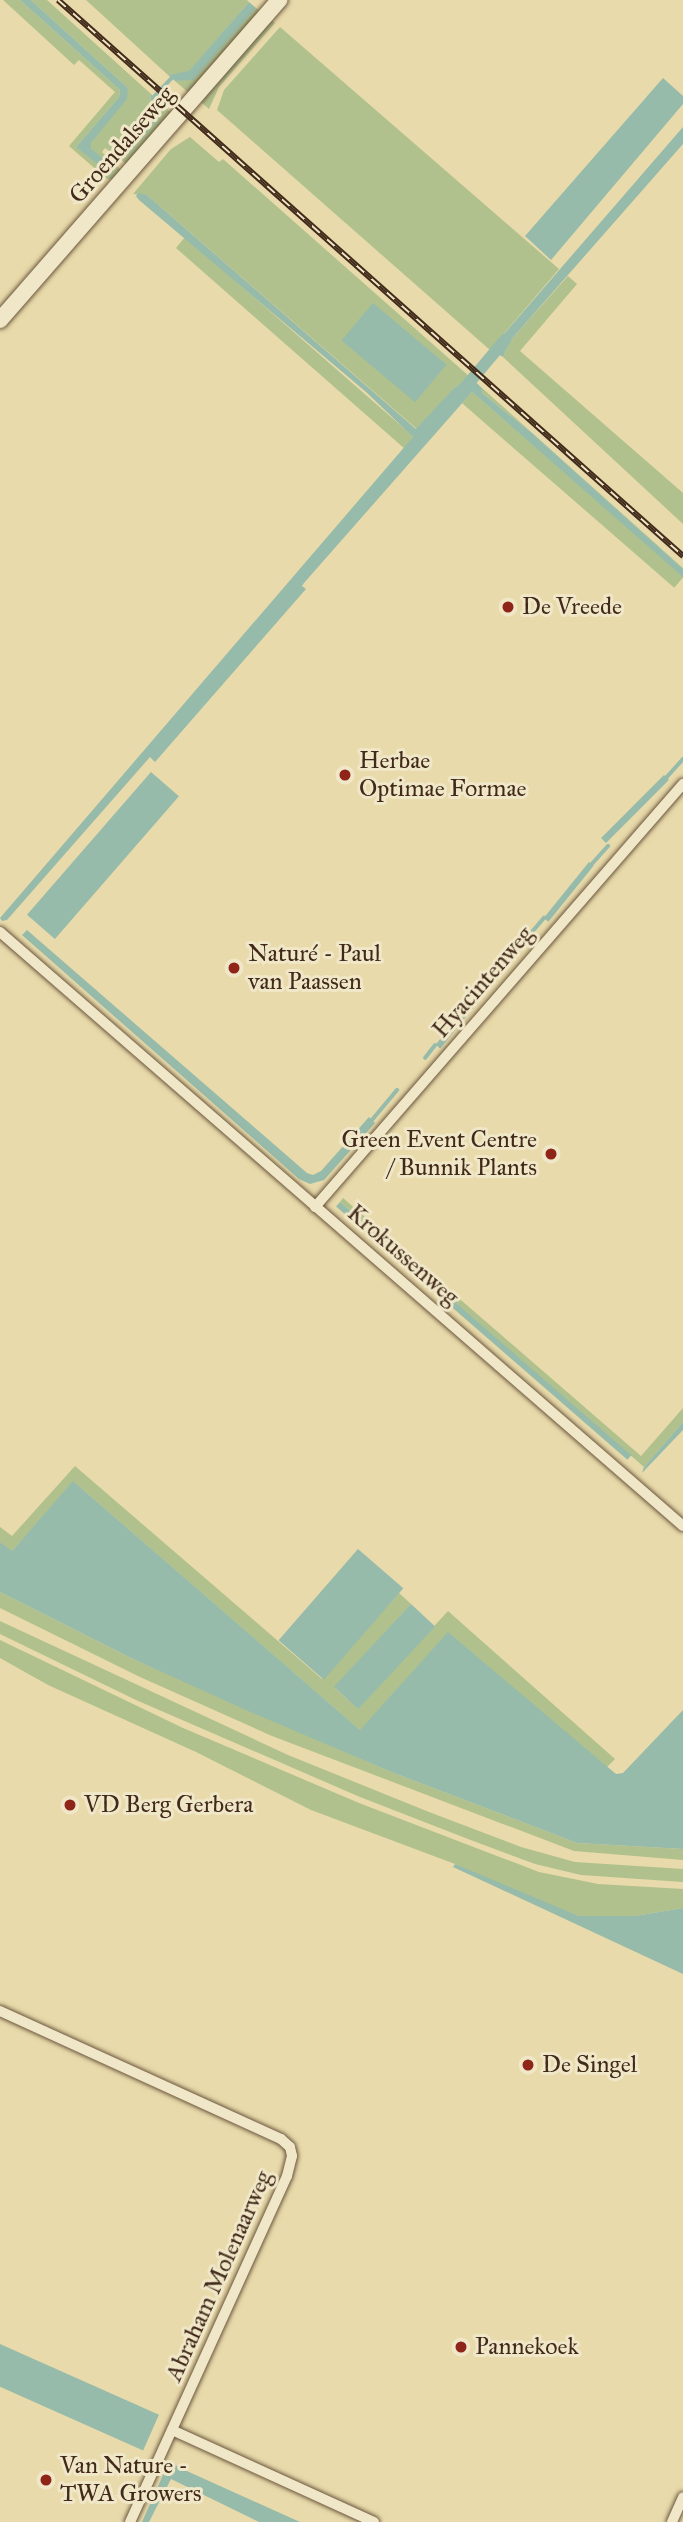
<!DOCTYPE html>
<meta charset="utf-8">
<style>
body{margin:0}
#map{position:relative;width:683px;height:2522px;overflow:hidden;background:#e8daaa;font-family:"IM FELL Great Primer",serif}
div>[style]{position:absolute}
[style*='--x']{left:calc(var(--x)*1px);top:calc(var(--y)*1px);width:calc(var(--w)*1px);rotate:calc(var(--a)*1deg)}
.green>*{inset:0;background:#b0c18d;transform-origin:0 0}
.water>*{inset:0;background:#97bbaa;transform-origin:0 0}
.pier>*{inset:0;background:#e8daaa}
.stream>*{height:3.5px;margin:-1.75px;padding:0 1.75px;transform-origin:1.75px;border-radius:1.75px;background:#97bbaa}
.canal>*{height:12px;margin:-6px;padding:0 6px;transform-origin:6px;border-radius:6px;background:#97bbaa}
.roads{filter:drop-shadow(0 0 2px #6b563e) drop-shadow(0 0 2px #6b563e)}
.street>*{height:10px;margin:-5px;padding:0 5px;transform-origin:5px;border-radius:5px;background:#f0e7c8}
.secondary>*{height:16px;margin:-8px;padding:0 8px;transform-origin:8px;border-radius:8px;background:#f0e7c8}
.rail>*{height:6px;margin-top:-3px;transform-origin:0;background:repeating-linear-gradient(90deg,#f0e7c8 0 10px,#412a1a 0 20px);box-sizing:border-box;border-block:2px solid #412a1a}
.dots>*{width:19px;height:19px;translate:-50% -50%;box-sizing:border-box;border:4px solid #f0e7c8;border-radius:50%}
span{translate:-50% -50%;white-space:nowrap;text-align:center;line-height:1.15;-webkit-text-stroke:6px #f0e7c8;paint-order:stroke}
.street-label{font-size:24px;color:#412a1a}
.poi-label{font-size:24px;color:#412a1a}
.left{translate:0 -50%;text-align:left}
.right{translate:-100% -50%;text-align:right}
</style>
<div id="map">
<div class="green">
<div style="clip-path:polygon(3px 0,20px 0,120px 90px,119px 97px,76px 147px,112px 170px,91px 148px,91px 143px,128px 88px,31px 0,47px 0,151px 94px,149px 117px,122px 149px,158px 120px,157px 100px,173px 114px,128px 165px,105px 148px,102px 152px,123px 172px,112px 179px,107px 179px,69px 146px,115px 92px,79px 60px,74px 65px)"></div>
<div style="clip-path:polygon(86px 0,247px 0,249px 2px,189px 72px,168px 75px)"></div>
<div style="clip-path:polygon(256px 8px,262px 12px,190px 94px,175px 81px,193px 79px)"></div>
<div style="clip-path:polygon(271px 20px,275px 23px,219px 87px,209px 109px,200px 101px)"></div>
<div style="clip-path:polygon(280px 27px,559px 269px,490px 350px,217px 110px,224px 90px)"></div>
<div style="clip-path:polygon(190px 137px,219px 162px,223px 159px,470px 377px,454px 388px,418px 430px,147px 195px,133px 194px,171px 149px)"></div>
<div style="clip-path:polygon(185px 237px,407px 431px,413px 437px,405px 449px,176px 248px)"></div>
<div style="clip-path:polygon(568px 276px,577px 284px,520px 351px,683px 493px,683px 524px,503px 357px,510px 341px)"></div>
<div style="clip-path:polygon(482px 388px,683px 568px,683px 569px,532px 433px,482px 393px)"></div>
<div style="left:472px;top:392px;width:281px;height:15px;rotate:41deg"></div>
<div style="clip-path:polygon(343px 1198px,641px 1456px,683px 1408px,683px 1422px,644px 1467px,340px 1202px)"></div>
<div style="clip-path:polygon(75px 1466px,322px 1679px,399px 1593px,411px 1604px,335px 1688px,358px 1709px,448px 1611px,615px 1759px,606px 1768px,448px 1633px,361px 1731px,74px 1482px,11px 1552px,0 1542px,0 1527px,12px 1536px)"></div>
<div style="clip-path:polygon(0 1592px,131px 1658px,394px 1773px,577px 1843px,683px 1849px,683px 1860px,574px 1851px,272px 1736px,140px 1677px,0 1608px)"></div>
<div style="clip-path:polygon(0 1621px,288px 1755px,429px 1812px,521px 1847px,575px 1862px,683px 1869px,683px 1882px,581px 1875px,535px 1864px,468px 1839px,360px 1797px,136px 1700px,0 1634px)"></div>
<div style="clip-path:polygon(0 1640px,183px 1728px,359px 1803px,539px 1872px,598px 1884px,683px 1889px,683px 1908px,635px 1916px,579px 1916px,503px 1887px,455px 1864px,311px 1810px,196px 1752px,48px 1685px,0 1658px)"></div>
</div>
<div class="water">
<div style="clip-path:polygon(20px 0,31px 0,128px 88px,127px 99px,91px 143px,91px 148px,112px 167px,111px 175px,76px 147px,119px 97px,120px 90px)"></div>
<div style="clip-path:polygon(249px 2px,256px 8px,193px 80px,175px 81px,168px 75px,189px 71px)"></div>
<div style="clip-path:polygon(663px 78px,683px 96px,683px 104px,551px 260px,525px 236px)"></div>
<div style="clip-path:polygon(151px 94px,157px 100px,158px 120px,127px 155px,123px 155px,122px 150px,149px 117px)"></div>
<div style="clip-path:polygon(683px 127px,683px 144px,510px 341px,503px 357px,490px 350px)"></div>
<div style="clip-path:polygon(138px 193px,147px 195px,416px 429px,454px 388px,470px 377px,482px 388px,482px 393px,532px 433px,683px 569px,683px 577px,472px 392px,304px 583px,302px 586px,306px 589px,155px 762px,150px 757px,7px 920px,2px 921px,0 918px,413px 437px,366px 392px,139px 200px,136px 196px)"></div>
<div style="left:373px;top:303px;width:96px;height:49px;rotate:40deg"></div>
<div style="left:151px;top:772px;width:37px;height:189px;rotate:41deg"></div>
<div style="left:664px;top:775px;width:7px;height:89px;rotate:45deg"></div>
<div style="left:589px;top:862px;width:6px;height:72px;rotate:39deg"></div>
<div style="clip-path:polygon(27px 930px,307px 1173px,313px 1175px,321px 1171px,369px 1117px,375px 1123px,324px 1180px,310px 1184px,299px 1179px,22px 935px)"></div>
<div style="left:501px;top:964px;width:6px;height:104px;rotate:39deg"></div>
<div style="left:340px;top:1202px;width:386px;height:6px;rotate:41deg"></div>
<div style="clip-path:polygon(683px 1422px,683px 1430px,642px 1473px,644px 1467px)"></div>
<div style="clip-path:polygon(73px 1481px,360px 1730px,448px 1632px,616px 1774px,623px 1773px,683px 1710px,683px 1849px,577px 1843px,394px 1773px,248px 1711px,131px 1658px,0 1592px,0 1542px,12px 1551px)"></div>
<div style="left:358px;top:1549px;width:60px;height:121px;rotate:41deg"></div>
<div style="left:411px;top:1604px;width:33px;height:113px;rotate:43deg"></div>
<div style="clip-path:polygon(455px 1864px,579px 1916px,635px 1916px,683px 1908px,683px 1974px,453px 1867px)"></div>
<div style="left:0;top:2344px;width:174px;height:39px;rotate:24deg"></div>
<div style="clip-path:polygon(172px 2461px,178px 2467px,300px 2522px,259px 2522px,171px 2479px,149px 2522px,142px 2522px,163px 2475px,161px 2472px)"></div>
</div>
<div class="pier">
<div style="clip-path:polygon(514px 415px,602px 491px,683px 568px,594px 487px)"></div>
</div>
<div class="stream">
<div style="--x:154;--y:97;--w:26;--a:-47"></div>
<div style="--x:667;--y:777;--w:24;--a:-48"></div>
<div style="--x:592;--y:864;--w:24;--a:-48"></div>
<div style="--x:503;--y:966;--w:63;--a:-49.5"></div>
<div style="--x:425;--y:1058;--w:16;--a:-52"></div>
<div style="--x:372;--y:1120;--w:39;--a:-50"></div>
</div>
<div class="canal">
<div style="--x:462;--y:391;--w:67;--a:-49.9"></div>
</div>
<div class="roads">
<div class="street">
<div style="--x:0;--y:932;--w:905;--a:41.01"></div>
<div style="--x:315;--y:1207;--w:561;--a:-48.98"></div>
<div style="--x:0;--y:2011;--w:309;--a:24.5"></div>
<div style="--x:281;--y:2139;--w:12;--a:42"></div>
<div style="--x:290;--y:2147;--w:9;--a:77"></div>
<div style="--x:292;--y:2156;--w:21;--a:104"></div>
<div style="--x:287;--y:2176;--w:380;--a:114.4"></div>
<div style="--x:172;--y:2430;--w:222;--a:24.5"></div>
<div style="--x:672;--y:2522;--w:27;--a:-66"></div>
</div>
<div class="secondary">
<div style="--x:0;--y:320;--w:425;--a:-48.9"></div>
</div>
</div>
<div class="rail">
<div style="--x:58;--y:0;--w:837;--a:41.66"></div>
</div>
<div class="dots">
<div style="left:508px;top:607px;background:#8f2418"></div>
<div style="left:345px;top:775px;background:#8f2418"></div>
<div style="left:234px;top:968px;background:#8f2418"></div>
<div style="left:551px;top:1154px;background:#8f2418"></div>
<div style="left:70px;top:1805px;background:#8f2418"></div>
<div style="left:528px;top:2065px;background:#8f2418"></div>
<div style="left:461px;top:2347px;background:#8f2418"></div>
<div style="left:46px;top:2480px;background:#8f2418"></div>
</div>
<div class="street-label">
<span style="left:122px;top:145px;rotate:-49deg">Groendalseweg</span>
<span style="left:483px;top:982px;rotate:-49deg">Hyacintenweg</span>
<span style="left:403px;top:1255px;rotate:41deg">Krokussenweg</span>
<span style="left:219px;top:2276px;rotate:-66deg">Abraham Molenaarweg</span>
</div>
<div class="poi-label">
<span class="left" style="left:522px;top:607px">De Vreede</span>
<span class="left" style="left:359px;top:775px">Herbae<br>Optimae Formae</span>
<span class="left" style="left:248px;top:968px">Naturé - Paul<br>van Paassen</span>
<span class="right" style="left:537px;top:1154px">Green Event Centre<br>/ Bunnik Plants</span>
<span class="left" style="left:84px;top:1805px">VD Berg Gerbera</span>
<span class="left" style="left:542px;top:2065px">De Singel</span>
<span class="left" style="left:475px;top:2347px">Pannekoek</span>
<span class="left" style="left:60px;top:2480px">Van Nature -<br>TWA Growers</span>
</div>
</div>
